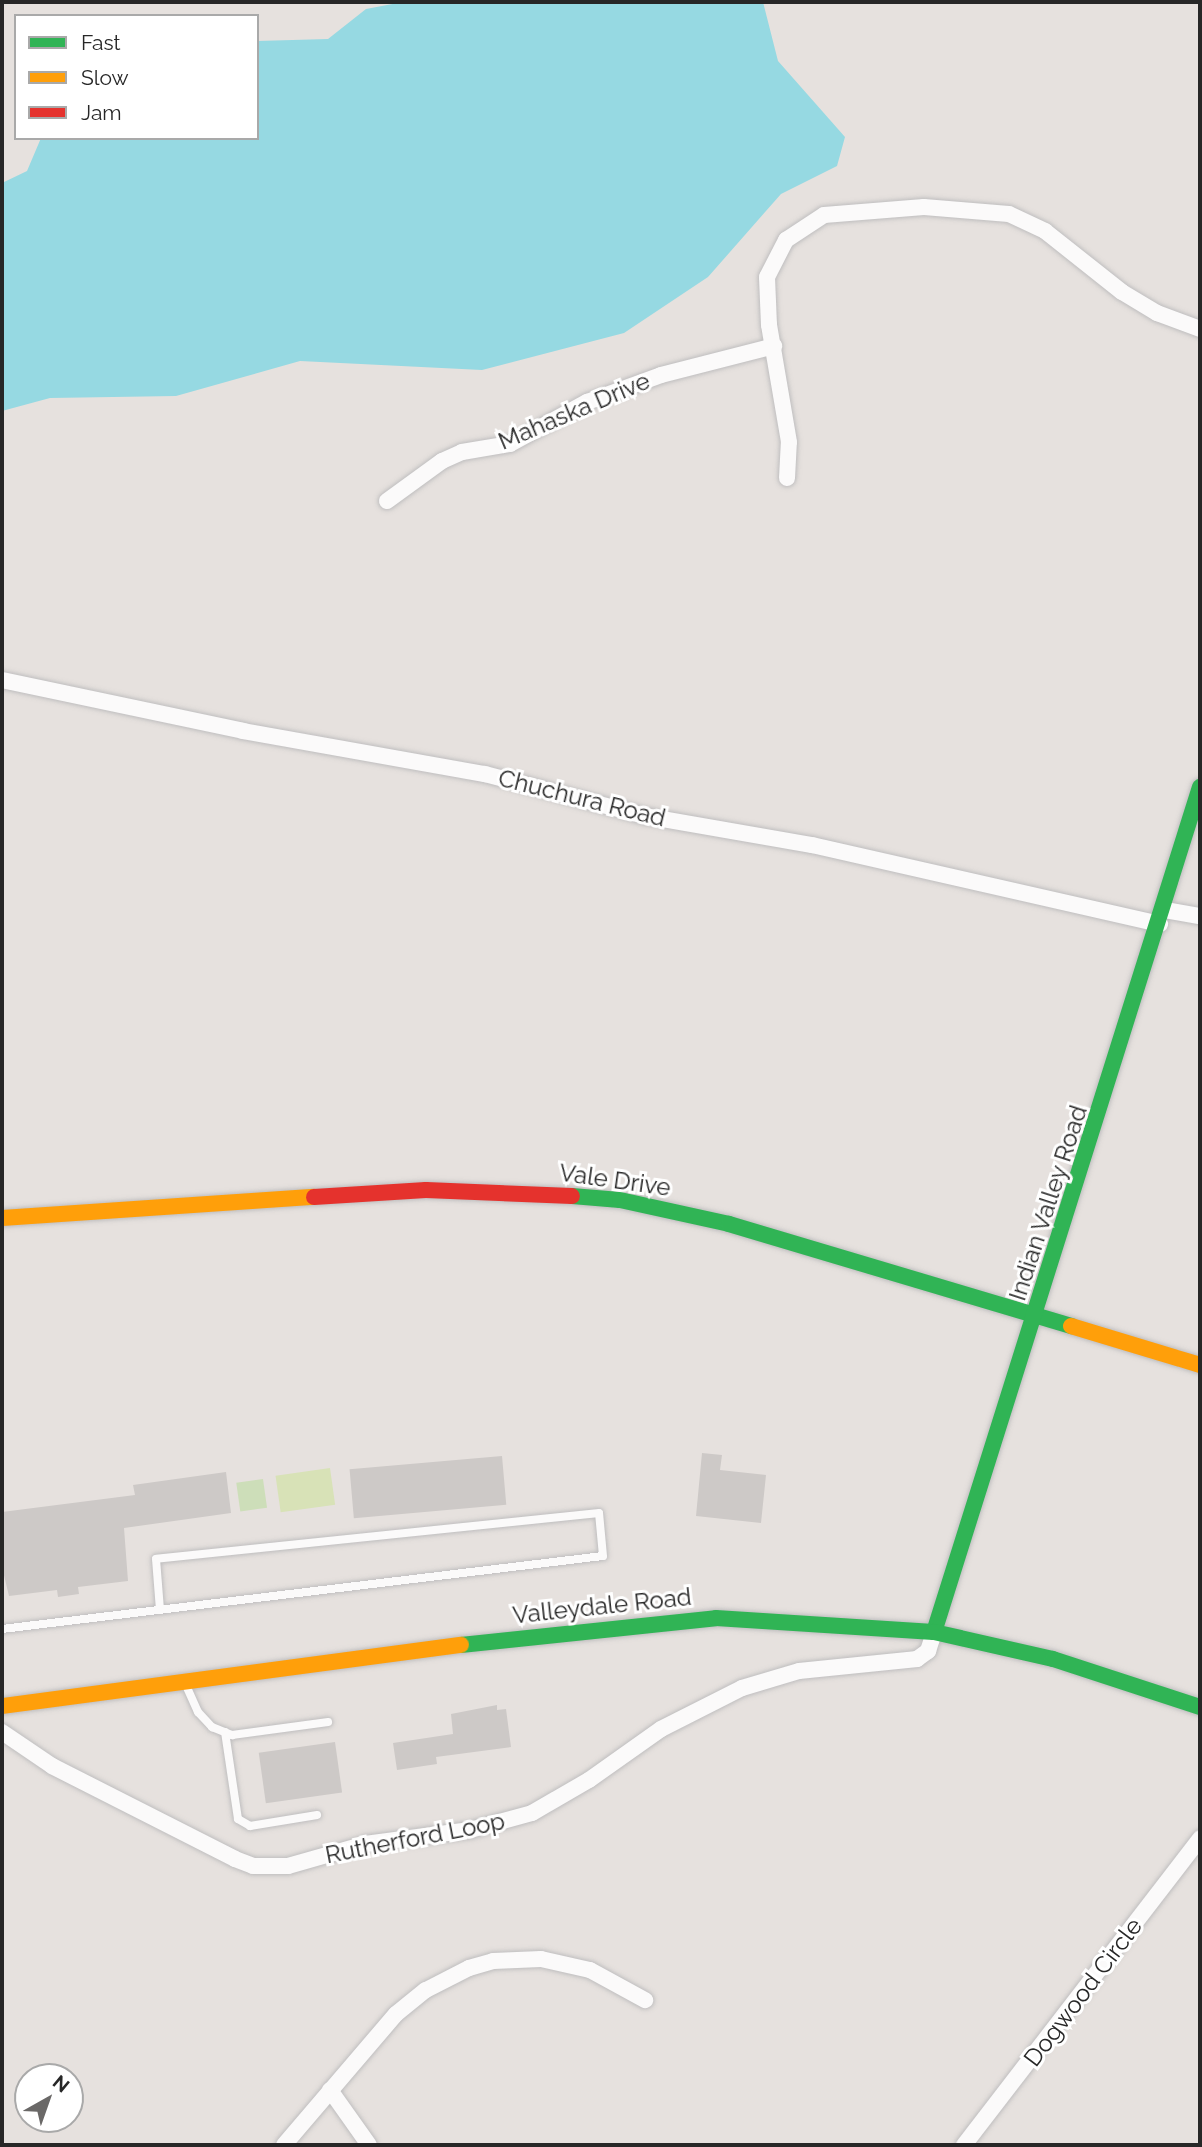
<!DOCTYPE html>
<style>
body{margin:0}
#map{position:relative;width:1202px;height:2147px;overflow:hidden;background:#e6e1de;font-family:Raleway,sans-serif}
div>[style]{position:absolute}
[style*='--x']{left:calc(var(--x)*1px);top:calc(var(--y)*1px);width:calc(var(--w)*1px);rotate:calc(var(--a)*1deg)}
.green>*{inset:0;background:#cddeb9;transform-origin:0 0}
.pitch>*{inset:0;background:#d8e2b7;transform-origin:0 0}
.water>*{inset:0;background:#96d9e2}
.building>*{inset:0;background:#cdc9c7;transform-origin:0 0}
.roads{filter:drop-shadow(0 0 2px #bfbebf) drop-shadow(0 0 2px #bfbebf)}
.lane>*{height:8px;margin:-4px;padding:0 4px;transform-origin:4px;border-radius:4px;background:#fbfafa}
.street>*{height:16px;margin:-8px;padding:0 8px;transform-origin:8px;border-radius:8px;background:#fbfafa}
.fast>*{height:16px;margin:-8px;padding:0 8px;transform-origin:8px;border-radius:8px;background:#30b455}
.slow>*{height:16px;margin:-8px;padding:0 8px;transform-origin:8px;border-radius:8px;background:#ff9f0a}
.jam>*{height:16px;margin:-8px;padding:0 8px;transform-origin:8px;border-radius:8px;background:#e5322d}
span{translate:-50% -50%;white-space:nowrap;text-align:center;line-height:1.15;-webkit-text-stroke:6px #fff;paint-order:stroke}
.street-label{font-size:24px;color:#272727}
.frame{position:absolute;inset:0;border:4px solid #272727;pointer-events:none}
.legend{position:absolute;left:14px;top:14px;width:245px;height:126px;box-sizing:border-box;background:#fff;border:2px solid #a9a9a9;margin:0;padding:9px 12px;list-style:none;font-size:21px;color:#272727}
.legend li{display:flex;align-items:center;gap:14px;height:35px}
.legend b{width:35px;border:2px solid #a9a9a9}
.north{position:absolute;left:14px;top:2063px;width:70px;height:70px;box-sizing:border-box;background:#fff;border:2px solid #a9a9a9;border-radius:50%;rotate:40deg;font-size:19px;font-weight:700;line-height:28px;text-align:center;color:#272727}
.north::after{content:'';display:block;margin:auto;width:24px;height:32px;background:#6a6867;clip-path:polygon(50% 0,100% 100%,50% 72%,0 100%)}
</style>
<div id="map">
<div class="green">
<div style="left:263px;top:1479px;width:29px;height:27px;rotate:82deg"></div>
</div>
<div class="pitch">
<div style="left:330px;top:1468px;width:37px;height:55px;rotate:82deg"></div>
</div>
<div class="water">
<div style="clip-path:polygon(403px 2px,763px 2px,778px 61px,845px 137px,837px 166px,781px 194px,708px 277px,624px 333px,482px 370px,300px 361px,176px 396px,50px 398px,2px 411px,2px 183px,27px 171px,41px 138px,257px 138px,257px 41px,328px 39px,366px 9px)"></div>
</div>
<div class="building">
<div style="clip-path:polygon(702px 1453px,722px 1455px,720px 1470px,766px 1475px,761px 1523px,696px 1516px)"></div>
<div style="left:502px;top:1456px;width:49px;height:153px;rotate:85deg"></div>
<div style="clip-path:polygon(226px 1472px,231px 1513px,124px 1528px,128px 1581px,78px 1587px,79px 1594px,58px 1597px,57px 1590px,9px 1596px,2px 1567px,2px 1512px,135px 1495px,133px 1485px)"></div>
<div style="clip-path:polygon(497px 1705px,497px 1710px,506px 1709px,511px 1747px,436px 1757px,437px 1764px,397px 1770px,393px 1743px,453px 1734px,451px 1714px)"></div>
<div style="left:335px;top:1742px;width:51px;height:77px;rotate:82deg"></div>
</div>
<div class="roads">
<div class="lane">
<div style="--x:2;--y:1629;--w:605;--a:-6.93"></div>
<div style="--x:603;--y:1556;--w:43;--a:-95.3"></div>
<div style="--x:599;--y:1513;--w:445;--a:174.1"></div>
<div style="--x:156;--y:1559;--w:51;--a:85.5"></div>
<div style="--x:185;--y:1683;--w:32;--a:66"></div>
<div style="--x:198;--y:1712;--w:21;--a:47"></div>
<div style="--x:212;--y:1727;--w:22;--a:22"></div>
<div style="--x:232;--y:1735;--w:97;--a:-7.7"></div>
<div style="--x:225;--y:1732;--w:88;--a:81.5"></div>
<div style="--x:238;--y:1819;--w:14;--a:30"></div>
<div style="--x:250;--y:1826;--w:68;--a:-9.3"></div>
</div>
<div class="street">
<div style="--x:787;--y:478;--w:36;--a:-87"></div>
<div style="--x:789;--y:442;--w:119;--a:-99.7"></div>
<div style="--x:769;--y:325;--w:48;--a:-92.4"></div>
<div style="--x:767;--y:277;--w:42;--a:-62.8"></div>
<div style="--x:786;--y:240;--w:45;--a:-33.3"></div>
<div style="--x:824;--y:215;--w:100;--a:-4.6"></div>
<div style="--x:924;--y:207;--w:85;--a:4.7"></div>
<div style="--x:1009;--y:214;--w:40;--a:25"></div>
<div style="--x:1045;--y:231;--w:98;--a:38.4"></div>
<div style="--x:1122;--y:292;--w:41;--a:31"></div>
<div style="--x:1157;--y:313;--w:46;--a:20.4"></div>
<div style="--x:387;--y:501;--w:68;--a:-36"></div>
<div style="--x:442;--y:461;--w:22;--a:-24"></div>
<div style="--x:462;--y:452;--w:49;--a:-9.5"></div>
<div style="--x:510;--y:444;--w:88;--a:-28.6"></div>
<div style="--x:587;--y:402;--w:79;--a:-20"></div>
<div style="--x:661;--y:375;--w:117;--a:-14.4"></div>
<div style="--x:2;--y:680;--w:246;--a:11.9"></div>
<div style="--x:243;--y:731;--w:246;--a:10.1"></div>
<div style="--x:485;--y:774;--w:165;--a:14.7"></div>
<div style="--x:645;--y:816;--w:169;--a:9.9"></div>
<div style="--x:812;--y:845;--w:357;--a:12.8"></div>
<div style="--x:1165;--y:910;--w:36;--a:10"></div>
<div style="--x:2;--y:1732;--w:60;--a:34.2"></div>
<div style="--x:52;--y:1766;--w:205;--a:26.9"></div>
<div style="--x:235;--y:1859;--w:19;--a:21"></div>
<div style="--x:253;--y:1866;--w:35;--a:0"></div>
<div style="--x:288;--y:1866;--w:80;--a:-15.9"></div>
<div style="--x:365;--y:1844;--w:106;--a:-7.6"></div>
<div style="--x:470;--y:1830;--w:64;--a:-15.3"></div>
<div style="--x:532;--y:1813;--w:66;--a:-30.1"></div>
<div style="--x:589;--y:1780;--w:88;--a:-35.3"></div>
<div style="--x:661;--y:1729;--w:91;--a:-26.8"></div>
<div style="--x:742;--y:1688;--w:59;--a:-16.6"></div>
<div style="--x:799;--y:1671;--w:119;--a:-5.8"></div>
<div style="--x:917;--y:1659;--w:14;--a:-36"></div>
<div style="--x:928;--y:1651;--w:20;--a:-72"></div>
<div style="--x:330;--y:2090;--w:67;--a:54.7"></div>
<div style="--x:284;--y:2145;--w:172;--a:-49.5"></div>
<div style="--x:396;--y:2014;--w:38;--a:-39"></div>
<div style="--x:426;--y:1990;--w:48;--a:-27.1"></div>
<div style="--x:469;--y:1968;--w:25;--a:-16"></div>
<div style="--x:493;--y:1961;--w:48;--a:-2.4"></div>
<div style="--x:541;--y:1959;--w:50;--a:12.7"></div>
<div style="--x:590;--y:1970;--w:63;--a:28.6"></div>
<div style="--x:964;--y:2145;--w:387;--a:-52.4"></div>
</div>
<div class="fast">
<div style="--x:572;--y:1196;--w:48;--a:4.8"></div>
<div style="--x:620;--y:1200;--w:112;--a:12.4"></div>
<div style="--x:729;--y:1224;--w:357;--a:16.6"></div>
<div style="--x:934;--y:1632;--w:886;--a:-72.53"></div>
<div style="--x:461;--y:1645;--w:256;--a:-6"></div>
<div style="--x:716;--y:1618;--w:218;--a:3.7"></div>
<div style="--x:934;--y:1632;--w:122;--a:12.8"></div>
<div style="--x:1053;--y:1659;--w:155;--a:18.1"></div>
</div>
<div class="slow">
<div style="--x:2;--y:1218;--w:313;--a:-3.9"></div>
<div style="--x:1071;--y:1326;--w:135;--a:16.8"></div>
<div style="--x:2;--y:1706;--w:463;--a:-7.6"></div>
</div>
<div class="jam">
<div style="--x:314;--y:1197;--w:112;--a:-3.6"></div>
<div style="--x:426;--y:1190;--w:146;--a:2.4"></div>
</div>
</div>
<div class="street-label">
<span style="left:574px;top:411px;rotate:-23deg">Mahaska Drive</span>
<span style="left:582px;top:798px;rotate:14deg">Chuchura Road</span>
<span style="left:615px;top:1180px;rotate:8deg">Vale Drive</span>
<span style="left:1048px;top:1203px;rotate:-72deg">Indian Valley Road</span>
<span style="left:602px;top:1606px;rotate:-6deg">Valleydale Road</span>
<span style="left:415px;top:1838px;rotate:-11deg">Rutherford Loop</span>
<span style="left:1083px;top:1992px;rotate:-53deg">Dogwood Circle</span>
</div>
<div class="frame"></div>
<ul class="legend">
<li><b style="height:9px;background:#30b455"></b>Fast</li>
<li><b style="height:9px;background:#ff9f0a"></b>Slow</li>
<li><b style="height:9px;background:#e5322d"></b>Jam</li>
</ul>
<div class="north">N</div>
</div>
